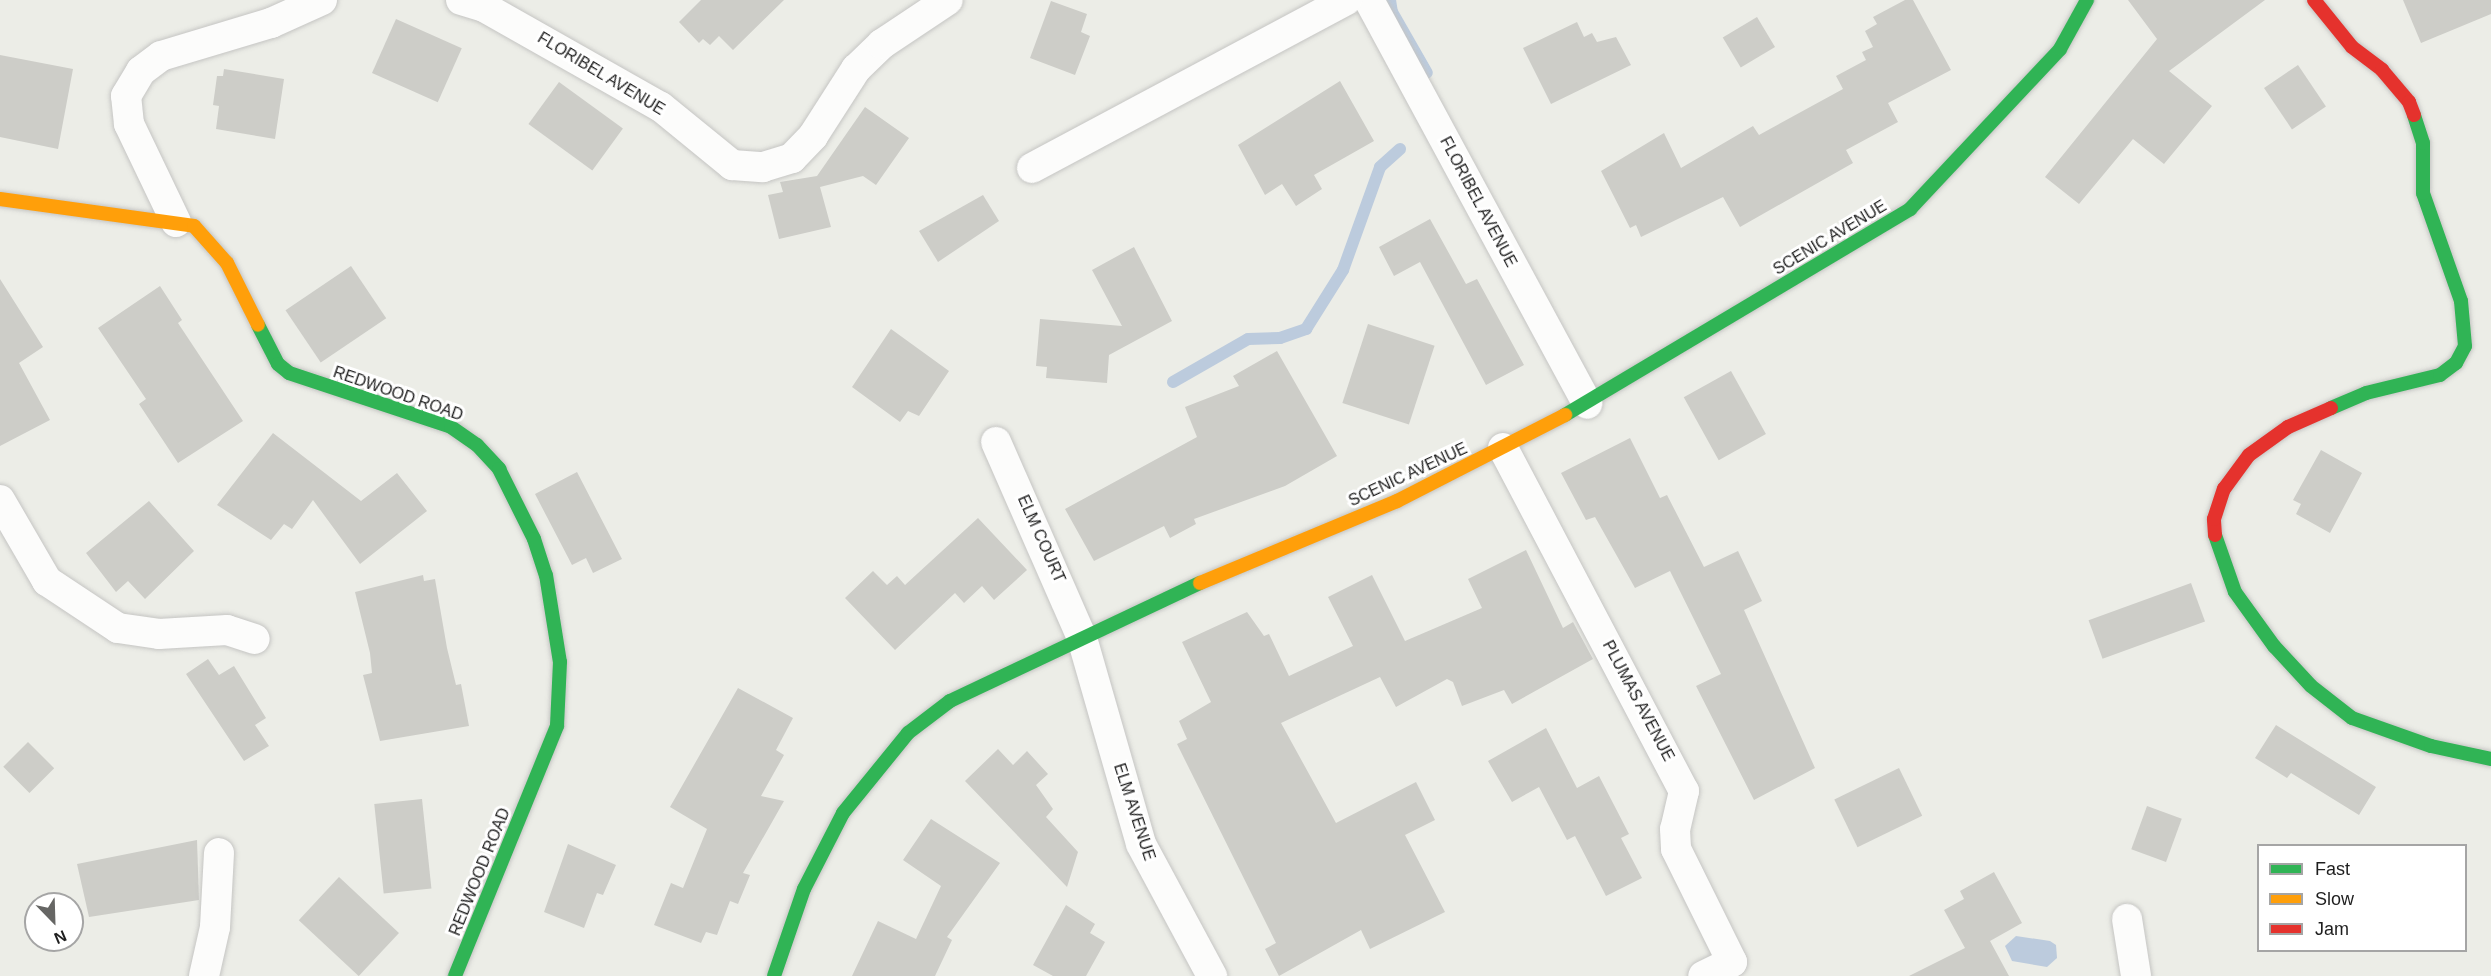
<!DOCTYPE html>
<style>
body{margin:0}
#map{position:relative;width:2491px;height:976px;overflow:hidden;background:#ecede7;font-family:Arial,sans-serif}
div>[style]{position:absolute}
[style*='--x']{left:calc(var(--x)*1px);top:calc(var(--y)*1px);width:calc(var(--w)*1px);rotate:calc(var(--a)*1deg)}
.water>*{inset:0;background:#bccbdd}
.stream>*{height:12px;margin:-6px;padding:0 6px;transform-origin:6px;border-radius:6px;background:#bccbdd}
.building>*{inset:0;background:#cdcdc8;transform-origin:0 0}
.roads{filter:drop-shadow(0 0 2px #c5c5c3) drop-shadow(0 0 2px #c5c5c3)}
.street>*{height:30px;margin:-15px;padding:0 15px;transform-origin:15px;border-radius:15px;background:#fcfcfb}
.fast>*{height:14px;margin:-7px;padding:0 7px;transform-origin:7px;border-radius:7px;background:#30b455}
.slow>*{height:14px;margin:-7px;padding:0 7px;transform-origin:7px;border-radius:7px;background:#ff9f0a}
.jam>*{height:14px;margin:-7px;padding:0 7px;transform-origin:7px;border-radius:7px;background:#e5322d}
span{translate:-50% -50%;white-space:nowrap;text-align:center;line-height:1.15;-webkit-text-stroke:6px #fff;paint-order:stroke}
.street-label{font-size:16px;color:#1e1e1e}
.legend{position:absolute;left:2257px;top:844px;width:210px;height:108px;box-sizing:border-box;background:#fff;border:2px solid #a5a5a5;margin:0;padding:8px 10px;list-style:none;font-size:18px;color:#1e1e1e}
.legend li{display:flex;align-items:center;gap:12px;height:30px}
.legend b{width:30px;border:2px solid #a5a5a5}
.north{position:absolute;left:24px;top:892px;width:60px;height:60px;box-sizing:border-box;background:#fff;border:2px solid #a5a5a5;border-radius:50%;rotate:157deg;font-size:16px;font-weight:700;line-height:24px;text-align:center;color:#1e1e1e}
.north::after{content:'';display:block;margin:auto;width:21px;height:27px;background:#666664;clip-path:polygon(50% 0,100% 100%,50% 72%,0 100%)}
</style>
<div id="map">
<div class="water">
<div style="clip-path:polygon(2016px 936px,2050px 941px,2056px 945px,2057px 958px,2047px 967px,2012px 961px,2005px 946px)"></div>
</div>
<div class="stream">
<div style="--x:1390;--y:0;--w:12;--a:81"></div>
<div style="--x:1392;--y:12;--w:70;--a:60.2"></div>
<div style="--x:1173;--y:382;--w:86;--a:-29.8"></div>
<div style="--x:1248;--y:339;--w:32;--a:-2"></div>
<div style="--x:1280;--y:338;--w:28;--a:-19"></div>
<div style="--x:1306;--y:329;--w:70;--a:-57.9"></div>
<div style="--x:1343;--y:270;--w:109;--a:-70.2"></div>
<div style="--x:1380;--y:167;--w:27;--a:-42"></div>
</div>
<div class="building">
<div style="clip-path:polygon(701px 0,784px 0,733px 50px,719px 36px,710px 45px,703px 39px,699px 43px,679px 22px)"></div>
<div style="clip-path:polygon(1905px 0,1913px 0,1951px 70px,1888px 103px,1898px 122px,1846px 150px,1853px 163px,1740px 227px,1723px 197px,1641px 237px,1636px 225px,1630px 228px,1601px 171px,1664px 133px,1681px 168px,1753px 126px,1759px 135px,1843px 89px,1836px 76px,1866px 60px,1862px 52px,1873px 47px,1865px 31px,1877px 24px,1873px 17px)"></div>
<div style="clip-path:polygon(2128px 0,2265px 0,2169px 71px,2212px 106px,2164px 164px,2133px 139px,2079px 204px,2045px 177px,2157px 39px)"></div>
<div style="clip-path:polygon(2403px 0,2491px 0,2491px 14px,2421px 43px)"></div>
<div style="clip-path:polygon(1051px 1px,1087px 14px,1081px 32px,1090px 36px,1075px 75px,1030px 58px)"></div>
<div style="left:1757px;top:17px;width:35px;height:40px;rotate:59deg"></div>
<div style="left:396px;top:19px;width:72px;height:59px;rotate:24deg"></div>
<div style="clip-path:polygon(1577px 22px,1584px 37px,1592px 33px,1597px 42px,1616px 37px,1631px 65px,1551px 104px,1523px 48px)"></div>
<div style="clip-path:polygon(0 55px,73px 69px,58px 149px,0 137px)"></div>
<div style="left:2298px;top:65px;width:50px;height:41px;rotate:56deg"></div>
<div style="clip-path:polygon(224px 69px,284px 79px,275px 139px,216px 129px,219px 106px,213px 105px,217px 76px,223px 76px)"></div>
<div style="clip-path:polygon(1340px 81px,1374px 141px,1314px 175px,1322px 189px,1296px 206px,1282px 184px,1265px 195px,1238px 145px)"></div>
<div style="left:559px;top:82px;width:79px;height:52px;rotate:36deg"></div>
<div style="clip-path:polygon(865px 107px,909px 138px,876px 185px,863px 176px,820px 187px,831px 227px,779px 239px,768px 195px,783px 192px,780px 182px,817px 176px)"></div>
<div style="clip-path:polygon(983px 195px,999px 221px,938px 262px,919px 231px)"></div>
<div style="clip-path:polygon(1430px 219px,1466px 284px,1477px 279px,1524px 365px,1486px 385px,1420px 262px,1394px 276px,1379px 247px)"></div>
<div style="clip-path:polygon(1134px 247px,1172px 321px,1109px 355px,1107px 383px,1046px 378px,1047px 367px,1036px 366px,1040px 319px,1122px 326px,1092px 270px)"></div>
<div style="left:351px;top:266px;width:63px;height:79px;rotate:56deg"></div>
<div style="clip-path:polygon(0 279px,43px 347px,19px 363px,50px 420px,0 446px)"></div>
<div style="clip-path:polygon(160px 286px,182px 320px,178px 323px,243px 421px,178px 463px,139px 404px,146px 399px,98px 328px)"></div>
<div style="left:1368px;top:324px;width:70px;height:83px;rotate:18deg"></div>
<div style="clip-path:polygon(891px 329px,949px 371px,919px 416px,908px 411px,900px 422px,852px 387px)"></div>
<div style="clip-path:polygon(1277px 351px,1337px 456px,1285px 486px,1194px 519px,1196px 524px,1170px 538px,1164px 526px,1094px 561px,1065px 509px,1197px 437px,1185px 407px,1239px 386px,1233px 376px)"></div>
<div style="left:1731px;top:371px;width:72px;height:54px;rotate:61deg"></div>
<div style="clip-path:polygon(273px 433px,361px 501px,397px 473px,427px 511px,360px 564px,313px 500px,292px 529px,284px 524px,271px 540px,217px 505px)"></div>
<div style="clip-path:polygon(1630px 438px,1660px 498px,1667px 495px,1704px 567px,1738px 551px,1762px 601px,1744px 610px,1815px 768px,1754px 800px,1696px 686px,1721px 674px,1670px 571px,1635px 588px,1595px 517px,1586px 520px,1561px 473px)"></div>
<div style="clip-path:polygon(2321px 450px,2362px 473px,2330px 533px,2296px 514px,2301px 504px,2293px 500px)"></div>
<div style="clip-path:polygon(577px 472px,622px 559px,593px 573px,586px 558px,572px 565px,535px 494px)"></div>
<div style="clip-path:polygon(149px 501px,194px 551px,145px 599px,128px 581px,116px 592px,86px 553px)"></div>
<div style="clip-path:polygon(978px 518px,1027px 570px,994px 600px,982px 586px,964px 603px,955px 593px,895px 650px,845px 598px,873px 571px,887px 585px,897px 576px,905px 585px)"></div>
<div style="clip-path:polygon(1526px 550px,1563px 628px,1573px 622px,1593px 659px,1512px 704px,1504px 690px,1462px 706px,1453px 682px,1447px 679px,1396px 707px,1380px 677px,1281px 723px,1336px 823px,1416px 782px,1435px 820px,1405px 835px,1445px 912px,1370px 949px,1361px 930px,1279px 976px,1265px 949px,1276px 943px,1177px 744px,1187px 739px,1179px 721px,1211px 702px,1182px 642px,1247px 612px,1264px 636px,1269px 634px,1289px 676px,1353px 646px,1328px 597px,1372px 575px,1405px 641px,1482px 608px,1468px 579px)"></div>
<div style="clip-path:polygon(423px 575px,424px 581px,435px 579px,447px 648px,456px 685px,461px 684px,469px 726px,380px 741px,363px 675px,372px 673px,370px 653px,355px 592px)"></div>
<div style="left:2191px;top:583px;width:41px;height:109px;rotate:70deg"></div>
<div style="clip-path:polygon(208px 659px,219px 675px,234px 666px,266px 718px,255px 725px,269px 746px,244px 761px,186px 674px)"></div>
<div style="clip-path:polygon(738px 688px,793px 718px,776px 750px,784px 755px,761px 796px,784px 801px,743px 873px,750px 875px,738px 904px,730px 901px,717px 935px,706px 932px,701px 943px,654px 925px,671px 883px,683px 888px,707px 829px,670px 807px)"></div>
<div style="clip-path:polygon(2276px 725px,2376px 787px,2359px 815px,2291px 773px,2287px 778px,2255px 758px)"></div>
<div style="clip-path:polygon(1546px 728px,1577px 788px,1599px 776px,1629px 834px,1621px 838px,1642px 878px,1606px 896px,1575px 836px,1567px 840px,1539px 787px,1512px 802px,1488px 761px)"></div>
<div style="left:28px;top:742px;width:37px;height:35px;rotate:45deg"></div>
<div style="clip-path:polygon(998px 749px,1013px 765px,1027px 751px,1048px 774px,1036px 785px,1053px 809px,1046px 817px,1078px 852px,1067px 887px,965px 781px)"></div>
<div style="left:1899px;top:768px;width:53px;height:72px;rotate:64deg"></div>
<div style="left:422px;top:799px;width:90px;height:48px;rotate:84deg"></div>
<div style="left:2147px;top:806px;width:37px;height:46px;rotate:20deg"></div>
<div style="clip-path:polygon(931px 819px,1000px 863px,947px 937px,952px 940px,935px 976px,852px 976px,878px 921px,916px 939px,941px 886px,903px 860px)"></div>
<div style="clip-path:polygon(197px 840px,199px 900px,89px 917px,77px 864px)"></div>
<div style="clip-path:polygon(568px 844px,616px 865px,603px 895px,597px 893px,584px 928px,544px 912px)"></div>
<div style="clip-path:polygon(1994px 872px,2022px 923px,1990px 941px,2009px 976px,1909px 976px,1965px 948px,1944px 910px,1964px 899px,1960px 891px)"></div>
<div style="left:339px;top:877px;width:82px;height:59px;rotate:43deg"></div>
<div style="clip-path:polygon(1066px 905px,1095px 924px,1090px 933px,1105px 942px,1086px 976px,1053px 976px,1033px 965px)"></div>
</div>
<div class="roads">
<div class="street">
<div style="--x:461;--y:0;--w:24;--a:17"></div>
<div style="--x:484;--y:7;--w:203;--a:29.5"></div>
<div style="--x:661;--y:107;--w:92;--a:39.2"></div>
<div style="--x:732;--y:165;--w:31;--a:4"></div>
<div style="--x:763;--y:167;--w:30;--a:-17"></div>
<div style="--x:792;--y:158;--w:30;--a:-46"></div>
<div style="--x:813;--y:136;--w:80;--a:-57.3"></div>
<div style="--x:856;--y:69;--w:36;--a:-44"></div>
<div style="--x:882;--y:44;--w:79;--a:-33.7"></div>
<div style="--x:1369;--y:0;--w:459;--a:61.6"></div>
<div style="--x:1032;--y:168;--w:357;--a:-28.1"></div>
<div style="--x:176;--y:222;--w:109;--a:-115.6"></div>
<div style="--x:129;--y:124;--w:28;--a:-96"></div>
<div style="--x:126;--y:96;--w:29;--a:-59"></div>
<div style="--x:141;--y:71;--w:25;--a:-37"></div>
<div style="--x:161;--y:56;--w:115;--a:-16.7"></div>
<div style="--x:271;--y:23;--w:56;--a:-24.3"></div>
<div style="--x:996;--y:442;--w:214;--a:66.3"></div>
<div style="--x:1082;--y:638;--w:214;--a:74"></div>
<div style="--x:1141;--y:844;--w:150;--a:61.7"></div>
<div style="--x:1503;--y:448;--w:388;--a:62.2"></div>
<div style="--x:1684;--y:791;--w:39;--a:103"></div>
<div style="--x:1675;--y:829;--w:20;--a:87"></div>
<div style="--x:1676;--y:849;--w:126;--a:63.6"></div>
<div style="--x:1732;--y:962;--w:32;--a:154"></div>
<div style="--x:0;--y:500;--w:94;--a:59.9"></div>
<div style="--x:47;--y:581;--w:85;--a:33.5"></div>
<div style="--x:118;--y:628;--w:41;--a:8.3"></div>
<div style="--x:159;--y:634;--w:68;--a:-3.4"></div>
<div style="--x:227;--y:630;--w:29;--a:18"></div>
<div style="--x:2127;--y:919;--w:58;--a:81"></div>
<div style="--x:204;--y:976;--w:50;--a:-77.3"></div>
<div style="--x:215;--y:927;--w:74;--a:-86.9"></div>
</div>
<div class="fast">
<div style="--x:258;--y:325;--w:44;--a:62.9"></div>
<div style="--x:278;--y:364;--w:14;--a:39"></div>
<div style="--x:289;--y:373;--w:171;--a:18.4"></div>
<div style="--x:451;--y:427;--w:32;--a:35"></div>
<div style="--x:477;--y:445;--w:33;--a:47"></div>
<div style="--x:499;--y:469;--w:78;--a:63.4"></div>
<div style="--x:534;--y:539;--w:38;--a:72"></div>
<div style="--x:546;--y:575;--w:88;--a:80.9"></div>
<div style="--x:560;--y:662;--w:64;--a:92.7"></div>
<div style="--x:557;--y:726;--w:270;--a:112.2"></div>
<div style="--x:2331;--y:408;--w:38;--a:-23"></div>
<div style="--x:2366;--y:393;--w:76;--a:-13.7"></div>
<div style="--x:2440;--y:375;--w:20;--a:-37"></div>
<div style="--x:2456;--y:363;--w:19;--a:-62"></div>
<div style="--x:2465;--y:346;--w:45;--a:-95.1"></div>
<div style="--x:2461;--y:301;--w:114;--a:-109.4"></div>
<div style="--x:2423;--y:193;--w:50;--a:-90"></div>
<div style="--x:2423;--y:143;--w:29;--a:-108"></div>
<div style="--x:1565;--y:415;--w:402;--a:-30.8"></div>
<div style="--x:1910;--y:209;--w:219;--a:-46.8"></div>
<div style="--x:2060;--y:49;--w:56;--a:-61.1"></div>
<div style="--x:2215;--y:535;--w:60;--a:70.7"></div>
<div style="--x:2235;--y:592;--w:67;--a:54.2"></div>
<div style="--x:2274;--y:646;--w:54;--a:47.2"></div>
<div style="--x:2311;--y:686;--w:52;--a:38"></div>
<div style="--x:2352;--y:718;--w:84;--a:19.5"></div>
<div style="--x:2431;--y:746;--w:61;--a:12.2"></div>
<div style="--x:774;--y:976;--w:92;--a:-71"></div>
<div style="--x:804;--y:889;--w:85;--a:-62.8"></div>
<div style="--x:843;--y:813;--w:103;--a:-50.9"></div>
<div style="--x:908;--y:733;--w:53;--a:-37.3"></div>
<div style="--x:950;--y:701;--w:276;--a:-25.3"></div>
</div>
<div class="slow">
<div style="--x:0;--y:199;--w:196;--a:7.9"></div>
<div style="--x:194;--y:226;--w:50;--a:48.3"></div>
<div style="--x:227;--y:263;--w:69;--a:63.4"></div>
<div style="--x:1200;--y:583;--w:213;--a:-22.6"></div>
<div style="--x:1397;--y:501;--w:189;--a:-27.1"></div>
</div>
<div class="jam">
<div style="--x:2314;--y:0;--w:60;--a:51"></div>
<div style="--x:2352;--y:47;--w:38;--a:37"></div>
<div style="--x:2382;--y:70;--w:42;--a:49.8"></div>
<div style="--x:2409;--y:102;--w:14;--a:69"></div>
<div style="--x:2215;--y:535;--w:16;--a:-94"></div>
<div style="--x:2214;--y:519;--w:32;--a:-72"></div>
<div style="--x:2224;--y:489;--w:42;--a:-53.7"></div>
<div style="--x:2249;--y:455;--w:48;--a:-35.7"></div>
<div style="--x:2288;--y:427;--w:47;--a:-23.8"></div>
</div>
</div>
<div class="street-label">
<span style="left:601px;top:74px;rotate:31deg">FLORIBEL AVENUE</span>
<span style="left:1478px;top:202px;rotate:62deg">FLORIBEL AVENUE</span>
<span style="left:1830px;top:238px;rotate:-31deg">SCENIC AVENUE</span>
<span style="left:398px;top:394px;rotate:19deg">REDWOOD ROAD</span>
<span style="left:1408px;top:475px;rotate:-25deg">SCENIC AVENUE</span>
<span style="left:1041px;top:539px;rotate:66deg">ELM COURT</span>
<span style="left:1638px;top:701px;rotate:62deg">PLUMAS AVENUE</span>
<span style="left:1134px;top:812px;rotate:72deg">ELM AVENUE</span>
<span style="left:480px;top:872px;rotate:-68deg">REDWOOD ROAD</span>
</div>
<ul class="legend">
<li><b style="height:8px;background:#30b455"></b>Fast</li>
<li><b style="height:8px;background:#ff9f0a"></b>Slow</li>
<li><b style="height:8px;background:#e5322d"></b>Jam</li>
</ul>
<div class="north">N</div>
</div>
